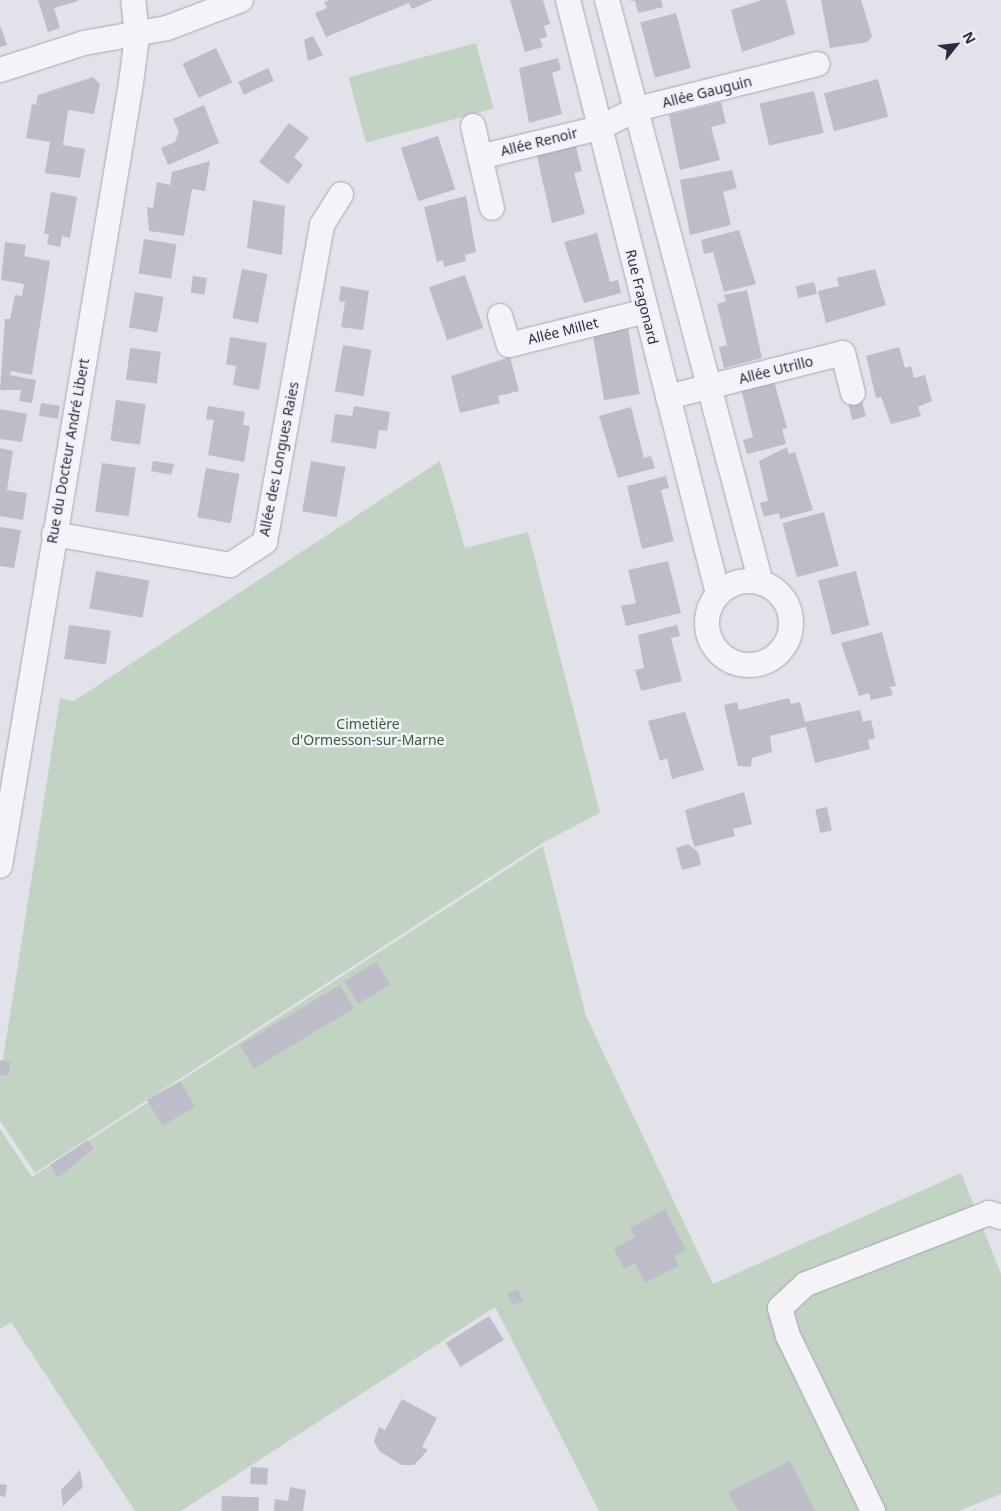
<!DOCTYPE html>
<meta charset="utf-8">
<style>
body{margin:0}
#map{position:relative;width:1001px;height:1511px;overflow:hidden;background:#e1e2ea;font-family:"Noto Sans",sans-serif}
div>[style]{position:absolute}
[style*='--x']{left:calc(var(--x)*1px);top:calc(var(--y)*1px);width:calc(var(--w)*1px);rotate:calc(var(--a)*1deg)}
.green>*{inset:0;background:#c3d3c3;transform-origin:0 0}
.building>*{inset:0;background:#bcbdc9;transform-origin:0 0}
.roads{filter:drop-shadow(0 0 1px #a6a8b4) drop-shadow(0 0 1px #a6a8b4)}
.street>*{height:24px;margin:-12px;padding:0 12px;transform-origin:12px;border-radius:12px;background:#f4f4f8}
.street>.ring{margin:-12px;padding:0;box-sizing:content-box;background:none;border:24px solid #f4f4f8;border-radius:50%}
span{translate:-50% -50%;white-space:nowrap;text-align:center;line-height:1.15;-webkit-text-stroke:5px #f1f2f7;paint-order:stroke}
.street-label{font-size:14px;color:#2a2c41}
.park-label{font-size:14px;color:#375d3a}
.north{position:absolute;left:931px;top:20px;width:50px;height:50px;-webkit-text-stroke:4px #f1f2f7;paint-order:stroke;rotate:61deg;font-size:14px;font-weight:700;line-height:20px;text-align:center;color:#2a2c41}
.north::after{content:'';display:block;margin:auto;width:18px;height:22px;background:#2a2c41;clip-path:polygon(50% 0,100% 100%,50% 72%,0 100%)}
</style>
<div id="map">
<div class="green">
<div style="left:476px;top:43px;width:68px;height:132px;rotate:75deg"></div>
<div style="clip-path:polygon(440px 461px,465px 548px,528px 532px,600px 813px,544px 842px,35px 1173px,0 1121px,0 1078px,60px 698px,74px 701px)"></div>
<div style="clip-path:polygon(543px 846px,586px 1016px,713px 1284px,961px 1173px,1001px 1274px,1001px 1494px,959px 1511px,599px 1511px,495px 1307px,181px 1511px,135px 1511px,11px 1322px,0 1329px,0 1129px,32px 1177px)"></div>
</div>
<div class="building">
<div style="clip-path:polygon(38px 0,78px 0,78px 1px,54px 8px,60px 28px,48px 32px)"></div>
<div style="clip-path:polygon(330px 0,433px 0,412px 9px,409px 3px,326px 37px,315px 13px,327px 8px,324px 2px)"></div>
<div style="clip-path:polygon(510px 0,543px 0,550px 24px,544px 26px,547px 37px,540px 39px,543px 47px,525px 52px)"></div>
<div style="clip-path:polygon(627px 0,661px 0,663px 7px,638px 13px,635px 1px)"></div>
<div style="clip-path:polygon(762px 0,786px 0,795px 34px,742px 52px,731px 10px)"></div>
<div style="clip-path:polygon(821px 0,861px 0,872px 36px,868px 42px,830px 48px)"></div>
<div style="left:676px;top:13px;width:57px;height:37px;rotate:75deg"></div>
<div style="clip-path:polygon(0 25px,7px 45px,0 47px)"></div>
<div style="clip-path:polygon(313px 36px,323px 55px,308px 61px,304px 40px)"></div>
<div style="left:216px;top:48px;width:38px;height:37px;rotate:65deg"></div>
<div style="clip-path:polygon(558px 58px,561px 70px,552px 73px,562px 114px,529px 123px,519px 68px)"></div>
<div style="left:268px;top:68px;width:14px;height:33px;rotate:65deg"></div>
<div style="clip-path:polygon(93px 77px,100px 84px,94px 114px,68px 110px,63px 145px,85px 149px,80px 178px,45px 173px,50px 142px,26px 138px,32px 104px,36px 105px,38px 95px)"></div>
<div style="left:878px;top:79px;width:39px;height:56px;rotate:75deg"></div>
<div style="left:814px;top:91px;width:43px;height:56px;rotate:77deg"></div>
<div style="clip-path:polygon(721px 102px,726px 123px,711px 127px,720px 160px,680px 170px,669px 115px)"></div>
<div style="clip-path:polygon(204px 105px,219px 143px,168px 165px,161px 148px,175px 142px,179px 131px,173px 119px)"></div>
<div style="clip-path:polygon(289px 123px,309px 138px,294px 157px,303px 165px,288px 184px,259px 162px)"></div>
<div style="left:438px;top:136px;width:56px;height:39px;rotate:72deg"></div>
<div style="clip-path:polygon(575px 143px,582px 171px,574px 173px,585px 214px,552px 223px,536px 152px)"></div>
<div style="clip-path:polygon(210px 161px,205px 191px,192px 189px,184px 236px,149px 231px,147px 207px,153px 208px,157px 182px,170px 185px,172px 172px)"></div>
<div style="clip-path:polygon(732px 170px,737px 188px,723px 192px,731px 225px,690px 235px,680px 180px)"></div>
<div style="clip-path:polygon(51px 192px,77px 197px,70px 238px,62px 236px,60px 247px,47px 244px,49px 234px,44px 234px)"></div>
<div style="clip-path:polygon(466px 196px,476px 252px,465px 255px,466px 261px,444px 267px,443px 260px,437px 262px,424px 207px)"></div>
<div style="clip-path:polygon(253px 200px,285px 206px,282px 255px,247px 248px)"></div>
<div style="clip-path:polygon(739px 230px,756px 284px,724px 292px,713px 252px,704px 254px,701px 240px)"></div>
<div style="clip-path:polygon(597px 233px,610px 282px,618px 280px,621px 293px,584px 303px,564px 242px)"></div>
<div style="left:144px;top:239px;width:33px;height:35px;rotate:9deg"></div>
<div style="clip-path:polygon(5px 242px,26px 245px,24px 256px,50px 261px,32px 375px,11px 371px,10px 375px,36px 380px,32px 403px,19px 401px,21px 390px,0 390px,5px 319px,10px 319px,15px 295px,22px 296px,24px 284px,1px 280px)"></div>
<div style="left:242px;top:269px;width:26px;height:50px;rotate:11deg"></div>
<div style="clip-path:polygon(875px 269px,886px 305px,826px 323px,818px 291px,839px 286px,837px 278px)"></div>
<div style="left:465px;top:275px;width:56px;height:38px;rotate:71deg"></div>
<div style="left:193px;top:276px;width:14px;height:17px;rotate:8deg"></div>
<div style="left:814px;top:282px;width:12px;height:19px;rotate:76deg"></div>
<div style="clip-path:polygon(341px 286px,369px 291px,363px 330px,341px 327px,345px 302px,339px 301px)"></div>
<div style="clip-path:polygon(747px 290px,762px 358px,724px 368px,719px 347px,727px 345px,717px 304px,726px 301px,724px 295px)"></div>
<div style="left:135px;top:292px;width:29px;height:36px;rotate:10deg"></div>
<div style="left:628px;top:328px;width:67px;height:36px;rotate:80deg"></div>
<div style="clip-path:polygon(230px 337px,267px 343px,259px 390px,233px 385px,236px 366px,226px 364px)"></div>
<div style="left:343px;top:345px;width:29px;height:47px;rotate:10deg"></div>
<div style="clip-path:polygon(899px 347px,905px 368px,911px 366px,914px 378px,925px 375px,932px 401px,918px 407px,921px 416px,891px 424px,881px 397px,876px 398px,866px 356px)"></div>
<div style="left:130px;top:348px;width:31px;height:32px;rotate:7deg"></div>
<div style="clip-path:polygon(510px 357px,519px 391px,498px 396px,500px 403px,460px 413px,451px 376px)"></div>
<div style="clip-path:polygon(774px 381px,787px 428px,782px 429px,786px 444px,747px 454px,743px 440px,753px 437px,741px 389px)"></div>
<div style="left:116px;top:400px;width:30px;height:41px;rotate:8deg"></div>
<div style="left:862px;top:401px;width:16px;height:14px;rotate:76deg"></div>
<div style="left:41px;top:403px;width:19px;height:13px;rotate:9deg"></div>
<div style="clip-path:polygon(208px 406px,245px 412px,243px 425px,250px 426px,244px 462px,208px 455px,214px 420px,206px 419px)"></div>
<div style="clip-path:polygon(354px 406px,390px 412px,387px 431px,379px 430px,376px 449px,331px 442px,335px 414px,352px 416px)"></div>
<div style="clip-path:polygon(631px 407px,644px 458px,651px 456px,655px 468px,618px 478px,599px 416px)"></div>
<div style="clip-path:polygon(0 409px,27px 414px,22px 442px,0 439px)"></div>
<div style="clip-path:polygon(787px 447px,789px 454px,795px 452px,813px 510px,780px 519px,779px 513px,764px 517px,760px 503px,768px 501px,759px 461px)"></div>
<div style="clip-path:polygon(0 448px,13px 451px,7px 490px,27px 493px,23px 520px,0 516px)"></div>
<div style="clip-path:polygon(153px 461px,174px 464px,171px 475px,151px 471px)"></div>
<div style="left:311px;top:461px;width:35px;height:51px;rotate:10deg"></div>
<div style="left:102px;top:463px;width:34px;height:49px;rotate:8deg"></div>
<div style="left:206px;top:468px;width:34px;height:50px;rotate:10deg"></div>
<div style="clip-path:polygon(666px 476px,669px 488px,661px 490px,674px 541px,642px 549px,627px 486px)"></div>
<div style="left:824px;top:512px;width:56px;height:43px;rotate:75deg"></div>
<div style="clip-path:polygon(0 527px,21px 530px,14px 568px,0 566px)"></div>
<div style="clip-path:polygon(668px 561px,681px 613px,626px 626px,621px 606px,636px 603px,628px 570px)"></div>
<div style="left:96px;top:571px;width:54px;height:38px;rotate:10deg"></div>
<div style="left:856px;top:571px;width:56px;height:39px;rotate:76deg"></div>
<div style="left:69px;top:625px;width:42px;height:34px;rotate:8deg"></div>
<div style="clip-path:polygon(677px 625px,680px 636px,671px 638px,682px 681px,641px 691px,635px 670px,644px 668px,638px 635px)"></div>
<div style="clip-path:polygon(882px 632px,896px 686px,890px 687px,893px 695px,871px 700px,869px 693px,859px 696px,841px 643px)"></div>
<div style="clip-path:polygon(789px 698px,791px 704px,800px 702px,805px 722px,860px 710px,863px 722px,871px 720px,875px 738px,868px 740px,870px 749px,815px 763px,806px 727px,770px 736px,772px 752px,752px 758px,751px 767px,738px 766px,724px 705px,737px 702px,739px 710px)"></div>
<div style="clip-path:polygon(685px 712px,704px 770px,672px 779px,667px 758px,660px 761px,648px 721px)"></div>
<div style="clip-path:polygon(744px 792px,752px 824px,733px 829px,735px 836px,694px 847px,685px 810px)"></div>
<div style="left:827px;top:807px;width:24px;height:12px;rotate:78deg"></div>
<div style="clip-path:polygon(688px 844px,698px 852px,701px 865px,682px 870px,676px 848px)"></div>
<div style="left:376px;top:962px;width:26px;height:37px;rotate:58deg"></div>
<div style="left:340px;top:985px;width:27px;height:117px;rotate:59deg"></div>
<div style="clip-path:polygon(0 1060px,11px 1062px,8px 1076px,0 1075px)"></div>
<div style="left:180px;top:1081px;width:30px;height:38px;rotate:60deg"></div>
<div style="clip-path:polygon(88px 1140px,93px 1149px,58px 1178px,50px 1165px)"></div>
<div style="clip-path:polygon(665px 1209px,686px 1250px,674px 1256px,679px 1266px,645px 1283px,635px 1263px,624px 1269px,614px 1249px,635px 1237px,630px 1228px)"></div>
<div style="left:517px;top:1289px;width:13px;height:11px;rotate:63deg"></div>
<div style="left:489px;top:1316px;width:28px;height:51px;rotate:58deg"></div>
<div style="clip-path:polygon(402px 1399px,437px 1418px,422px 1447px,428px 1450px,414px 1465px,402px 1465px,379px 1451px,374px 1441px,379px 1427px,385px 1430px)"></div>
<div style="clip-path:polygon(790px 1461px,815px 1511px,738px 1511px,728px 1492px)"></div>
<div style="left:251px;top:1467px;width:17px;height:17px;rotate:3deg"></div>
<div style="clip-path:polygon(80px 1470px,83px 1487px,63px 1506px,61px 1490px)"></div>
<div style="clip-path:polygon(0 1484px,7px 1485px,5px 1497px,0 1496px)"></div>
<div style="clip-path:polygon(290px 1487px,306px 1490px,303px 1511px,274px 1511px,275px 1499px,288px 1501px)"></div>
<div style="left:222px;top:1496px;width:37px;height:15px;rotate:2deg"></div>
</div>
<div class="roads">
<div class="street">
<div style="--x:568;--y:0;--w:613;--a:75.83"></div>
<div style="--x:607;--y:0;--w:603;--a:75.2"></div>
<div style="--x:0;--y:70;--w:88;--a:-17.8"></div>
<div style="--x:84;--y:43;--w:84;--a:-10.2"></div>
<div style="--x:167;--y:28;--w:79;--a:-20.7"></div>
<div style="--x:473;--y:126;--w:84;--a:77"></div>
<div style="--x:480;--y:157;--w:122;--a:-13.7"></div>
<div style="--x:599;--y:128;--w:42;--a:-26.6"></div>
<div style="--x:637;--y:109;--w:186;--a:-14"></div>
<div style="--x:500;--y:316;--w:30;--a:73"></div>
<div style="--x:509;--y:345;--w:141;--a:-13.9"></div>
<div style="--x:668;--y:397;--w:180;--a:-14.1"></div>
<div style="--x:843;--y:353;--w:41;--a:76"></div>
<div style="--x:54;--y:534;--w:179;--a:10"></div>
<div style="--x:230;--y:565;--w:42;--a:-33.3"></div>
<div style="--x:265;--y:542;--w:322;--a:-79.8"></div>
<div style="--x:322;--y:225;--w:36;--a:-58"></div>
<div class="ring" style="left:707px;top:581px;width:60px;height:60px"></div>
<div style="--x:0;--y:866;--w:794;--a:-80.5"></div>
<div style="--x:131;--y:83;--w:47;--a:-82.7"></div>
<div style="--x:137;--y:36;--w:36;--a:-96"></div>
<div style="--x:873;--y:1511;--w:195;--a:-115.9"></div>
<div style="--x:788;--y:1336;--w:29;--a:-106"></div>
<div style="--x:780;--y:1308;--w:35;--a:-43"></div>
<div style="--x:806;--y:1284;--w:196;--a:-21.2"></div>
<div style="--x:989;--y:1213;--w:13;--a:18"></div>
</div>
</div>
<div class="street-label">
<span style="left:707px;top:92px;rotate:-14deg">Allée Gauguin</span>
<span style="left:539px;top:142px;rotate:-14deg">Allée Renoir</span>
<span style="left:642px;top:297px;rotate:76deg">Rue Fragonard</span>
<span style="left:563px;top:331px;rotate:-14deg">Allée Millet</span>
<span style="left:776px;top:370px;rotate:-14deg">Allée Utrillo</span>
<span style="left:68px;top:451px;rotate:-80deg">Rue du Docteur André Libert</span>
<span style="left:279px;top:459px;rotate:-79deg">Allée des Longues Raies</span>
</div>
<div class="park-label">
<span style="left:368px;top:732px">Cimetière<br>d'Ormesson-sur-Marne</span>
</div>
<div class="north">N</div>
</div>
